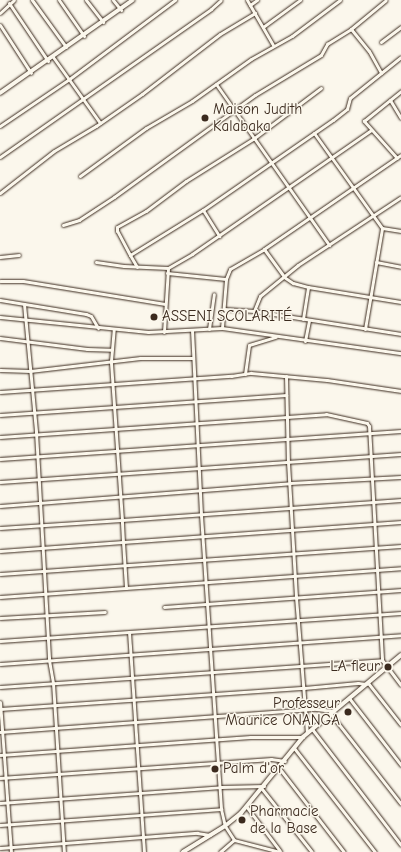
<!DOCTYPE html>
<meta charset="utf-8">
<style>
body{margin:0}
#map{position:relative;width:401px;height:852px;overflow:hidden;background:#fbf7ec;font-family:"Comic Neue",sans-serif}
div>[style]{position:absolute}
[style*='--x']{left:calc(var(--x)*1px);top:calc(var(--y)*1px);width:calc(var(--w)*1px);rotate:calc(var(--a)*1deg)}
.roads{filter:drop-shadow(0 0 1px #3b2a1e) drop-shadow(0 0 1px #3b2a1e)}
.street>*{height:3px;margin:-1.5px;padding:0 1.5px;transform-origin:1.5px;border-radius:1.5px;background:#fbf7ec}
.secondary>*{height:4px;margin:-2px;padding:0 2px;transform-origin:2px;border-radius:2px;background:#fbf7ec}
.dots>*{width:11px;height:11px;translate:-50% -50%;box-sizing:border-box;border:2px solid #fbf7ec;border-radius:50%}
span{translate:-50% -50%;white-space:nowrap;text-align:center;line-height:1.15;-webkit-text-stroke:3px #fbf7ec;paint-order:stroke}
.poi-label{font-size:15px;color:#3b2a1e}
.left{translate:0 -50%;text-align:left}
.right{translate:-100% -50%;text-align:right}
</style>
<div id="map">
<div class="roads">
<div class="street">
<div style="--x:32;--y:0;--w:58;--a:54.1"></div>
<div style="--x:59;--y:0;--w:44;--a:55.2"></div>
<div style="--x:86;--y:0;--w:28;--a:52"></div>
<div style="--x:113;--y:0;--w:13;--a:51"></div>
<div style="--x:247;--y:0;--w:52;--a:60"></div>
<div style="--x:9;--y:3;--w:70;--a:56.1"></div>
<div style="--x:250;--y:5;--w:9;--a:-36"></div>
<div style="--x:0;--y:13;--w:19;--a:-43"></div>
<div style="--x:0;--y:25;--w:57;--a:57.1"></div>
<div style="--x:263;--y:27;--w:46;--a:-36.1"></div>
<div style="--x:351;--y:29;--w:28;--a:51"></div>
<div style="--x:369;--y:51;--w:25;--a:61"></div>
<div style="--x:381;--y:42;--w:25;--a:-37"></div>
<div style="--x:53;--y:57;--w:81;--a:54.5"></div>
<div style="--x:216;--y:84;--w:197;--a:54.9"></div>
<div style="--x:390;--y:100;--w:21;--a:59"></div>
<div style="--x:0;--y:126;--w:82;--a:-34.1"></div>
<div style="--x:68;--y:80;--w:134;--a:-36.8"></div>
<div style="--x:314;--y:133;--w:117;--a:54.4"></div>
<div style="--x:382;--y:228;--w:19;--a:9"></div>
<div style="--x:0;--y:157;--w:258;--a:-35"></div>
<div style="--x:211;--y:9;--w:13;--a:-42"></div>
<div style="--x:397;--y:158;--w:50;--a:-131.7"></div>
<div style="--x:364;--y:121;--w:48;--a:-39"></div>
<div style="--x:80;--y:176;--w:82;--a:-36"></div>
<div style="--x:146;--y:128;--w:53;--a:-30.4"></div>
<div style="--x:192;--y:101;--w:72;--a:-35.4"></div>
<div style="--x:251;--y:59;--w:47;--a:-29.3"></div>
<div style="--x:292;--y:36;--w:60;--a:-36.9"></div>
<div style="--x:0;--y:193;--w:68;--a:-37.9"></div>
<div style="--x:54;--y:151;--w:49;--a:-30.8"></div>
<div style="--x:96;--y:126;--w:56;--a:-34.8"></div>
<div style="--x:142;--y:94;--w:98;--a:-37.6"></div>
<div style="--x:220;--y:34;--w:41;--a:-31"></div>
<div style="--x:203;--y:210;--w:31;--a:58"></div>
<div style="--x:63;--y:225;--w:17;--a:-17"></div>
<div style="--x:79;--y:220;--w:42;--a:-33.3"></div>
<div style="--x:114;--y:197;--w:174;--a:-35.9"></div>
<div style="--x:255;--y:95;--w:77;--a:-31.2"></div>
<div style="--x:321;--y:55;--w:13;--a:-61"></div>
<div style="--x:327;--y:44;--w:28;--a:-32"></div>
<div style="--x:351;--y:29;--w:45;--a:-39.6"></div>
<div style="--x:264;--y:249;--w:34;--a:54"></div>
<div style="--x:284;--y:277;--w:11;--a:34"></div>
<div style="--x:293;--y:283;--w:16;--a:15"></div>
<div style="--x:308;--y:287;--w:94;--a:9.2"></div>
<div style="--x:130;--y:255;--w:27;--a:-118"></div>
<div style="--x:117;--y:231;--w:4;--a:-90"></div>
<div style="--x:117;--y:227;--w:33;--a:-29"></div>
<div style="--x:146;--y:211;--w:50;--a:-36.9"></div>
<div style="--x:186;--y:181;--w:79;--a:-32.1"></div>
<div style="--x:253;--y:139;--w:85;--a:-36.9"></div>
<div style="--x:0;--y:257;--w:19;--a:-6"></div>
<div style="--x:96;--y:262;--w:28;--a:8"></div>
<div style="--x:124;--y:266;--w:44;--a:2.6"></div>
<div style="--x:376;--y:262;--w:25;--a:11"></div>
<div style="--x:137;--y:267;--w:14;--a:-120"></div>
<div style="--x:130;--y:255;--w:86;--a:-31.7"></div>
<div style="--x:203;--y:210;--w:158;--a:-34.7"></div>
<div style="--x:333;--y:120;--w:18;--a:-38"></div>
<div style="--x:347;--y:109;--w:11;--a:-75"></div>
<div style="--x:350;--y:98;--w:65;--a:-38.8"></div>
<div style="--x:167;--y:273;--w:59;--a:5.8"></div>
<div style="--x:0;--y:281;--w:23;--a:0"></div>
<div style="--x:23;--y:281;--w:144;--a:9.2"></div>
<div style="--x:0;--y:300;--w:87;--a:9.2"></div>
<div style="--x:86;--y:314;--w:5;--a:22"></div>
<div style="--x:91;--y:316;--w:14;--a:60"></div>
<div style="--x:24;--y:304;--w:129;--a:84.6"></div>
<div style="--x:36;--y:432;--w:228;--a:86.7"></div>
<div style="--x:49;--y:660;--w:23;--a:80"></div>
<div style="--x:53;--y:683;--w:169;--a:86.3"></div>
<div style="--x:224;--y:309;--w:30;--a:4"></div>
<div style="--x:254;--y:311;--w:149;--a:8.9"></div>
<div style="--x:254;--y:311;--w:16;--a:-68"></div>
<div style="--x:260;--y:296;--w:49;--a:-39.2"></div>
<div style="--x:298;--y:265;--w:123;--a:-33.4"></div>
<div style="--x:0;--y:317;--w:149;--a:5.8"></div>
<div style="--x:148;--y:332;--w:74;--a:-3.1"></div>
<div style="--x:222;--y:328;--w:181;--a:8"></div>
<div style="--x:303;--y:319;--w:32;--a:-81"></div>
<div style="--x:222;--y:328;--w:49;--a:-85.3"></div>
<div style="--x:226;--y:279;--w:11;--a:-68"></div>
<div style="--x:230;--y:269;--w:39;--a:-30"></div>
<div style="--x:264;--y:249;--w:166;--a:-34.5"></div>
<div style="--x:209;--y:329;--w:35;--a:-82"></div>
<div style="--x:365;--y:329;--w:102;--a:-80.4"></div>
<div style="--x:192;--y:330;--w:185;--a:87.2"></div>
<div style="--x:201;--y:515;--w:295;--a:86.1"></div>
<div style="--x:221;--y:809;--w:17;--a:77"></div>
<div style="--x:225;--y:826;--w:17;--a:57"></div>
<div style="--x:234;--y:840;--w:48;--a:14.6"></div>
<div style="--x:164;--y:332;--w:64;--a:-86.4"></div>
<div style="--x:168;--y:268;--w:28;--a:-30"></div>
<div style="--x:192;--y:254;--w:218;--a:-34.7"></div>
<div style="--x:0;--y:338;--w:88;--a:7.2"></div>
<div style="--x:87;--y:349;--w:24;--a:2"></div>
<div style="--x:305;--y:341;--w:21;--a:-79"></div>
<div style="--x:0;--y:370;--w:30;--a:2"></div>
<div style="--x:30;--y:371;--w:111;--a:-6.7"></div>
<div style="--x:140;--y:358;--w:53;--a:0"></div>
<div style="--x:245;--y:374;--w:29;--a:-82"></div>
<div style="--x:249;--y:345;--w:28;--a:-17"></div>
<div style="--x:286;--y:376;--w:86;--a:88.7"></div>
<div style="--x:288;--y:462;--w:135;--a:86.6"></div>
<div style="--x:296;--y:597;--w:136;--a:85.4"></div>
<div style="--x:0;--y:392;--w:232;--a:-4"></div>
<div style="--x:231;--y:376;--w:20;--a:-9"></div>
<div style="--x:251;--y:373;--w:76;--a:5.3"></div>
<div style="--x:327;--y:380;--w:75;--a:8.5"></div>
<div style="--x:0;--y:415;--w:287;--a:-4"></div>
<div style="--x:0;--y:437;--w:327;--a:-4"></div>
<div style="--x:326;--y:414;--w:42;--a:12.4"></div>
<div style="--x:367;--y:423;--w:4;--a:56"></div>
<div style="--x:369;--y:426;--w:234;--a:86.8"></div>
<div style="--x:382;--y:660;--w:31;--a:53"></div>
<div style="--x:0;--y:459;--w:402;--a:-4"></div>
<div style="--x:0;--y:482;--w:402;--a:-4"></div>
<div style="--x:0;--y:506;--w:291;--a:-4.5"></div>
<div style="--x:290;--y:483;--w:111;--a:-3.1"></div>
<div style="--x:0;--y:528;--w:122;--a:-3.8"></div>
<div style="--x:122;--y:520;--w:159;--a:-94"></div>
<div style="--x:111;--y:361;--w:32;--a:-85"></div>
<div style="--x:0;--y:551;--w:123;--a:-4.2"></div>
<div style="--x:123;--y:542;--w:22;--a:-93"></div>
<div style="--x:122;--y:520;--w:280;--a:-4.1"></div>
<div style="--x:0;--y:574;--w:402;--a:-4"></div>
<div style="--x:126;--y:588;--w:46;--a:-93.7"></div>
<div style="--x:123;--y:542;--w:279;--a:-4.1"></div>
<div style="--x:0;--y:597;--w:402;--a:-4.1"></div>
<div style="--x:164;--y:607;--w:238;--a:-4.1"></div>
<div style="--x:0;--y:618;--w:105;--a:-3.3"></div>
<div style="--x:129;--y:632;--w:221;--a:86.1"></div>
<div style="--x:0;--y:641;--w:402;--a:-4"></div>
<div style="--x:0;--y:664;--w:402;--a:-4.1"></div>
<div style="--x:368;--y:683;--w:53;--a:51.8"></div>
<div style="--x:0;--y:687;--w:383;--a:-4"></div>
<div style="--x:349;--y:698;--w:85;--a:52.2"></div>
<div style="--x:0;--y:702;--w:150;--a:85.8"></div>
<div style="--x:0;--y:709;--w:305;--a:-4"></div>
<div style="--x:304;--y:688;--w:54;--a:-5.3"></div>
<div style="--x:358;--y:683;--w:8;--a:7"></div>
<div style="--x:330;--y:713;--w:115;--a:52"></div>
<div style="--x:312;--y:729;--w:146;--a:52.5"></div>
<div style="--x:0;--y:732;--w:317;--a:-4.2"></div>
<div style="--x:316;--y:709;--w:17;--a:7"></div>
<div style="--x:294;--y:748;--w:132;--a:52.1"></div>
<div style="--x:0;--y:755;--w:251;--a:-4.1"></div>
<div style="--x:250;--y:737;--w:53;--a:0"></div>
<div style="--x:279;--y:768;--w:106;--a:52.3"></div>
<div style="--x:0;--y:778;--w:272;--a:-4"></div>
<div style="--x:271;--y:759;--w:14;--a:8"></div>
<div style="--x:262;--y:789;--w:80;--a:51.6"></div>
<div style="--x:0;--y:803;--w:222;--a:-4.1"></div>
<div style="--x:221;--y:787;--w:43;--a:-1.3"></div>
<div style="--x:246;--y:806;--w:56;--a:52.9"></div>
<div style="--x:0;--y:825;--w:222;--a:-4.1"></div>
<div style="--x:0;--y:848;--w:198;--a:-4.4"></div>
<div style="--x:197;--y:833;--w:13;--a:9"></div>
<div style="--x:220;--y:852;--w:18;--a:-41"></div>
</div>
<div class="secondary">
<div style="--x:0;--y:93;--w:162;--a:-35"></div>
<div style="--x:183;--y:852;--w:49;--a:-31.8"></div>
<div style="--x:225;--y:826;--w:21;--a:-39"></div>
<div style="--x:241;--y:813;--w:98;--a:-50.8"></div>
<div style="--x:303;--y:737;--w:128;--a:-39.9"></div>
</div>
</div>
<div class="dots">
<div style="left:205px;top:118px;background:#3b2a1e"></div>
<div style="left:154px;top:317px;background:#3b2a1e"></div>
<div style="left:388px;top:667px;background:#3b2a1e"></div>
<div style="left:348px;top:712px;background:#3b2a1e"></div>
<div style="left:215px;top:769px;background:#3b2a1e"></div>
<div style="left:242px;top:820px;background:#3b2a1e"></div>
</div>
<div class="poi-label">
<span class="left" style="left:213px;top:118px">Maison Judith<br>Kalabaka</span>
<span class="left" style="left:162px;top:317px">ASSENI SCOLARITÉ</span>
<span class="right" style="left:380px;top:667px">LA fleur</span>
<span class="right" style="left:340px;top:712px">Professeur<br>Maurice ONANGA</span>
<span class="left" style="left:223px;top:769px">Palm d'or</span>
<span class="left" style="left:250px;top:820px">Pharmacie<br>de la Base</span>
</div>
</div>
